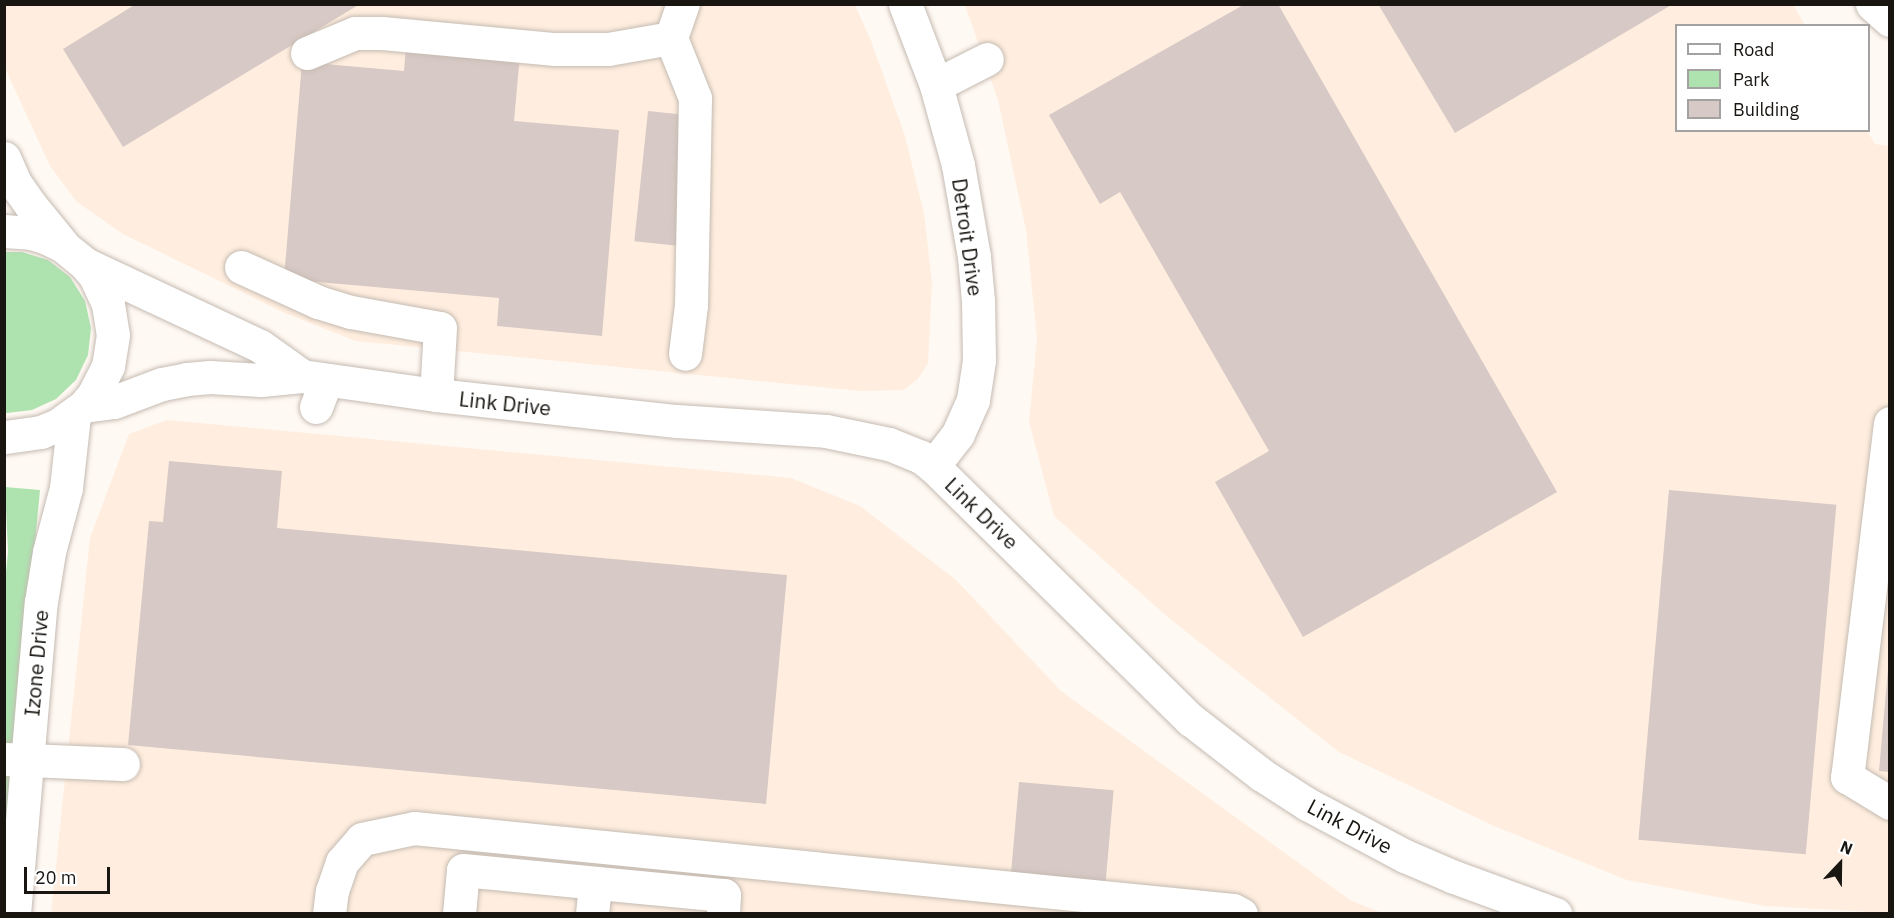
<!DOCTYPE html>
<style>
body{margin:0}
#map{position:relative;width:1894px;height:918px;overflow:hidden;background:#fff9f3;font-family:"IBM Plex Sans",sans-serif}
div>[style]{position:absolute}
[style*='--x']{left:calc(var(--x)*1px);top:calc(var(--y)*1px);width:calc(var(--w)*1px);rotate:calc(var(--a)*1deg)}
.built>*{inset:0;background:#ffeedf}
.green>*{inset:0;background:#aee3b0}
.building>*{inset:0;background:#d7c9c5;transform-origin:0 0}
.roads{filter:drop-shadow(0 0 2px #c5bbb2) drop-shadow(0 0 2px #c5bbb2)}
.minor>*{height:33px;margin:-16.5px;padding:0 16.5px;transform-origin:16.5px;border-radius:16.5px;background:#fff}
span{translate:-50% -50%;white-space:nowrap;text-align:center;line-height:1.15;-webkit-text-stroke:4.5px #fff;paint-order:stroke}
.street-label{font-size:21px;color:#191612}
.frame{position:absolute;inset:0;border:6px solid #191612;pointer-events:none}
.legend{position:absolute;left:1675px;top:24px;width:195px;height:108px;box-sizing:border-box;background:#fff;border:2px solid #a3a2a0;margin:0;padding:8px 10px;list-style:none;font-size:18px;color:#191612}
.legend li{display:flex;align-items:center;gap:12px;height:30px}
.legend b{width:30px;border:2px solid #a3a2a0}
.north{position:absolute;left:1810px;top:834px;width:60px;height:60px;-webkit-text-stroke:4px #fff;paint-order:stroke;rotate:22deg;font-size:16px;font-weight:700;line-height:24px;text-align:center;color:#191612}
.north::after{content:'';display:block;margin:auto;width:21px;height:27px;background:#191612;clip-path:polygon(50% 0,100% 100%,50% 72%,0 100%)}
.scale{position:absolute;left:24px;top:867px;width:86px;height:27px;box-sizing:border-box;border:3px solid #191612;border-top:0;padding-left:8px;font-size:18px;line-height:21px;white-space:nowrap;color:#191612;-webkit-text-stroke:4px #fff;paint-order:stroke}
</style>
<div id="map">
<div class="built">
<div style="clip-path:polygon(4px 5px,855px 5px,871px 41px,905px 136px,924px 214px,932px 282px,928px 363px,918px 379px,904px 390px,860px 391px,356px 341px,285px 313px,123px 234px,77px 202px,50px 166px,5px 68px)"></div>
<div style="clip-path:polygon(965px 5px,1793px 5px,1805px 25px,1676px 26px,1676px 130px,1867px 131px,1875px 144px,1889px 146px,1889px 913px,1765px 906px,1627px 880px,1494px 826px,1339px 752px,1170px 619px,1054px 516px,1029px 422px,1037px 339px,1026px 230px,998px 100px)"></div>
<div style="clip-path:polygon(167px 420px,791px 478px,860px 506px,956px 580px,1061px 691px,1350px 900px,1382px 913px,51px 914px,90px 538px,129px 434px)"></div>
</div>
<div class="green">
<div style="clip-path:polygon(5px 252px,22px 252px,48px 260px,70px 277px,85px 301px,91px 328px,88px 355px,76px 380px,56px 399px,32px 410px,7px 413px,4px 413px)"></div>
<div style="clip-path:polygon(5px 487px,40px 490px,5px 860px,4px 593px,8px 552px)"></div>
</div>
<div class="building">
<div style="clip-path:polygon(136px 4px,360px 4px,123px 147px,63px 49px)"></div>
<div style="clip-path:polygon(1245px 4px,1278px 4px,1557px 492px,1303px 637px,1215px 482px,1269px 451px,1120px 192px,1100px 204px,1049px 115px)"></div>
<div style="clip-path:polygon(1378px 4px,1673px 4px,1455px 133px)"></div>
<div style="clip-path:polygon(408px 22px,522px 32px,514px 121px,619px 130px,602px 336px,497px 326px,499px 298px,284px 279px,302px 62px,404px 71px)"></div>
<div style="left:648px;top:111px;width:58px;height:131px;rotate:6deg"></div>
<div style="clip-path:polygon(169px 461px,282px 471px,277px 528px,787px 575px,766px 804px,128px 745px,149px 521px,163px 522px)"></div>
<div style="left:1669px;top:490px;width:168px;height:351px;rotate:5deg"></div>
<div style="clip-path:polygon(1888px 669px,1890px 669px,1890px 772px,1879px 771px)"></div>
<div style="left:1019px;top:782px;width:95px;height:94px;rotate:5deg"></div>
</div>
<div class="roads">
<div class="minor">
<div style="--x:905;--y:4;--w:87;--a:69.1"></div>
<div style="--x:936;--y:85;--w:83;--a:74.6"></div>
<div style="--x:958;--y:165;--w:93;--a:80.1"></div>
<div style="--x:974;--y:257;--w:44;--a:84.8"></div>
<div style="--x:978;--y:301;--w:59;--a:89"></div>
<div style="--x:979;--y:360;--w:40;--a:98.5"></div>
<div style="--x:973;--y:400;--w:37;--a:114"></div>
<div style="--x:958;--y:434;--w:41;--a:128"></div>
<div style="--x:1872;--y:4;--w:24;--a:42"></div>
<div style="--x:671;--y:38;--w:65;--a:68.2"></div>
<div style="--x:695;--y:98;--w:207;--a:91.1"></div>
<div style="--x:691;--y:305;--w:49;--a:97"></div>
<div style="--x:307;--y:53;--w:52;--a:-22.6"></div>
<div style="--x:355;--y:33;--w:27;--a:0"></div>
<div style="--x:382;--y:33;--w:174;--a:5.3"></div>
<div style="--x:555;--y:49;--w:53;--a:0"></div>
<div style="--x:608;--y:49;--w:64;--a:-9.9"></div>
<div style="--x:671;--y:38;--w:36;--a:-71"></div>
<div style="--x:936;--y:85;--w:57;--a:-27"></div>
<div style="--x:4;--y:158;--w:27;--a:66"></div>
<div style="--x:15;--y:183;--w:29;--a:55"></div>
<div style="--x:32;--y:207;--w:49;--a:50.8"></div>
<div style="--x:4;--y:231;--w:27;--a:4"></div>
<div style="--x:31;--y:233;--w:17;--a:17"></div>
<div style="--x:47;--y:238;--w:18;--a:27"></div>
<div style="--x:63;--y:246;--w:28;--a:39"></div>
<div style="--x:85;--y:264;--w:16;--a:50"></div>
<div style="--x:95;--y:276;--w:31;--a:65"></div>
<div style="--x:108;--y:304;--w:31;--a:81"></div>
<div style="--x:113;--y:335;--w:31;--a:99"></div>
<div style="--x:108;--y:366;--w:31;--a:117"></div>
<div style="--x:94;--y:394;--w:16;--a:130"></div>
<div style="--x:84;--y:406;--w:32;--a:144"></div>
<div style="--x:58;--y:425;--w:18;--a:158"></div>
<div style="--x:41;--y:432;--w:37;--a:172"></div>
<div style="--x:85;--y:264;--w:193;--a:25.1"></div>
<div style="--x:260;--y:346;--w:52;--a:35.5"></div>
<div style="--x:241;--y:267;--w:85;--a:24.4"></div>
<div style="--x:318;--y:302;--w:34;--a:17"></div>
<div style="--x:351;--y:312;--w:90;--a:10.2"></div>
<div style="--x:440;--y:328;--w:67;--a:93.4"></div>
<div style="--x:84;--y:406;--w:30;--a:-8"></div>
<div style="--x:114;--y:402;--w:51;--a:-20.6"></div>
<div style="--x:162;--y:384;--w:25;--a:-11"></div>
<div style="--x:187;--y:379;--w:23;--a:-5"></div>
<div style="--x:210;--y:377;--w:51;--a:3.4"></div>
<div style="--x:261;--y:380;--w:41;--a:-5.6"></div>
<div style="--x:302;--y:376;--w:135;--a:8.1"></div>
<div style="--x:436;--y:395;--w:242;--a:6.2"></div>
<div style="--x:677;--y:421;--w:149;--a:3.8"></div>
<div style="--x:826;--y:431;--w:64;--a:11.7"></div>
<div style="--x:889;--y:444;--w:35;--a:22"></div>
<div style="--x:921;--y:457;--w:15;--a:37"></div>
<div style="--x:933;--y:466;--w:362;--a:44.6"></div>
<div style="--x:1191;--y:720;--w:90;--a:37.8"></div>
<div style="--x:1262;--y:775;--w:54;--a:32.8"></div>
<div style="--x:1307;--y:804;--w:111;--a:28"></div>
<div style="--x:1405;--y:856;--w:53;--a:23.2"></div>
<div style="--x:1454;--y:877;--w:108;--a:20.1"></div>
<div style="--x:316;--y:407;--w:28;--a:-69"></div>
<div style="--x:1890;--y:423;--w:357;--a:96.9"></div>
<div style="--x:1847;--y:777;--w:50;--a:31.2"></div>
<div style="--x:4;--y:759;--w:119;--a:2.4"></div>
<div style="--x:14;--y:914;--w:313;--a:-85.1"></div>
<div style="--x:41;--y:602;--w:51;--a:-80.9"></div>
<div style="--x:49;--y:552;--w:66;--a:-75.1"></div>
<div style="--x:66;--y:488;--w:73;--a:-83.7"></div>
<div style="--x:329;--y:914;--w:23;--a:-83"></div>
<div style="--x:332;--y:891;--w:31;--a:-71"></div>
<div style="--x:342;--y:862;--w:30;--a:-49"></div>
<div style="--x:362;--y:839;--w:53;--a:-11.9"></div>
<div style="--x:414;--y:828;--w:823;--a:5.72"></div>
<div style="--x:1233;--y:910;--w:9;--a:27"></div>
<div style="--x:459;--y:914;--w:44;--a:-84.8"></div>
<div style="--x:463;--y:870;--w:262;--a:5.5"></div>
<div style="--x:724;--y:895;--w:19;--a:93"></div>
<div style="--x:592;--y:914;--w:31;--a:-84"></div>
</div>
</div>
<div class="street-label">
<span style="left:968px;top:237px;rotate:82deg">Detroit Drive</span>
<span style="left:505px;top:403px;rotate:6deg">Link Drive</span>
<span style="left:982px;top:513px;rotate:44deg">Link Drive</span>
<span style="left:36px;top:663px;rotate:-85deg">Izone Drive</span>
<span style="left:1350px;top:826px;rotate:28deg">Link Drive</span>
</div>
<div class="frame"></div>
<ul class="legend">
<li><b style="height:8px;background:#fff"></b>Road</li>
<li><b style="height:16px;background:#aee3b0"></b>Park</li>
<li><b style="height:16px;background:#d7c9c5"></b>Building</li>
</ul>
<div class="north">N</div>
<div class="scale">20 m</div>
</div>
